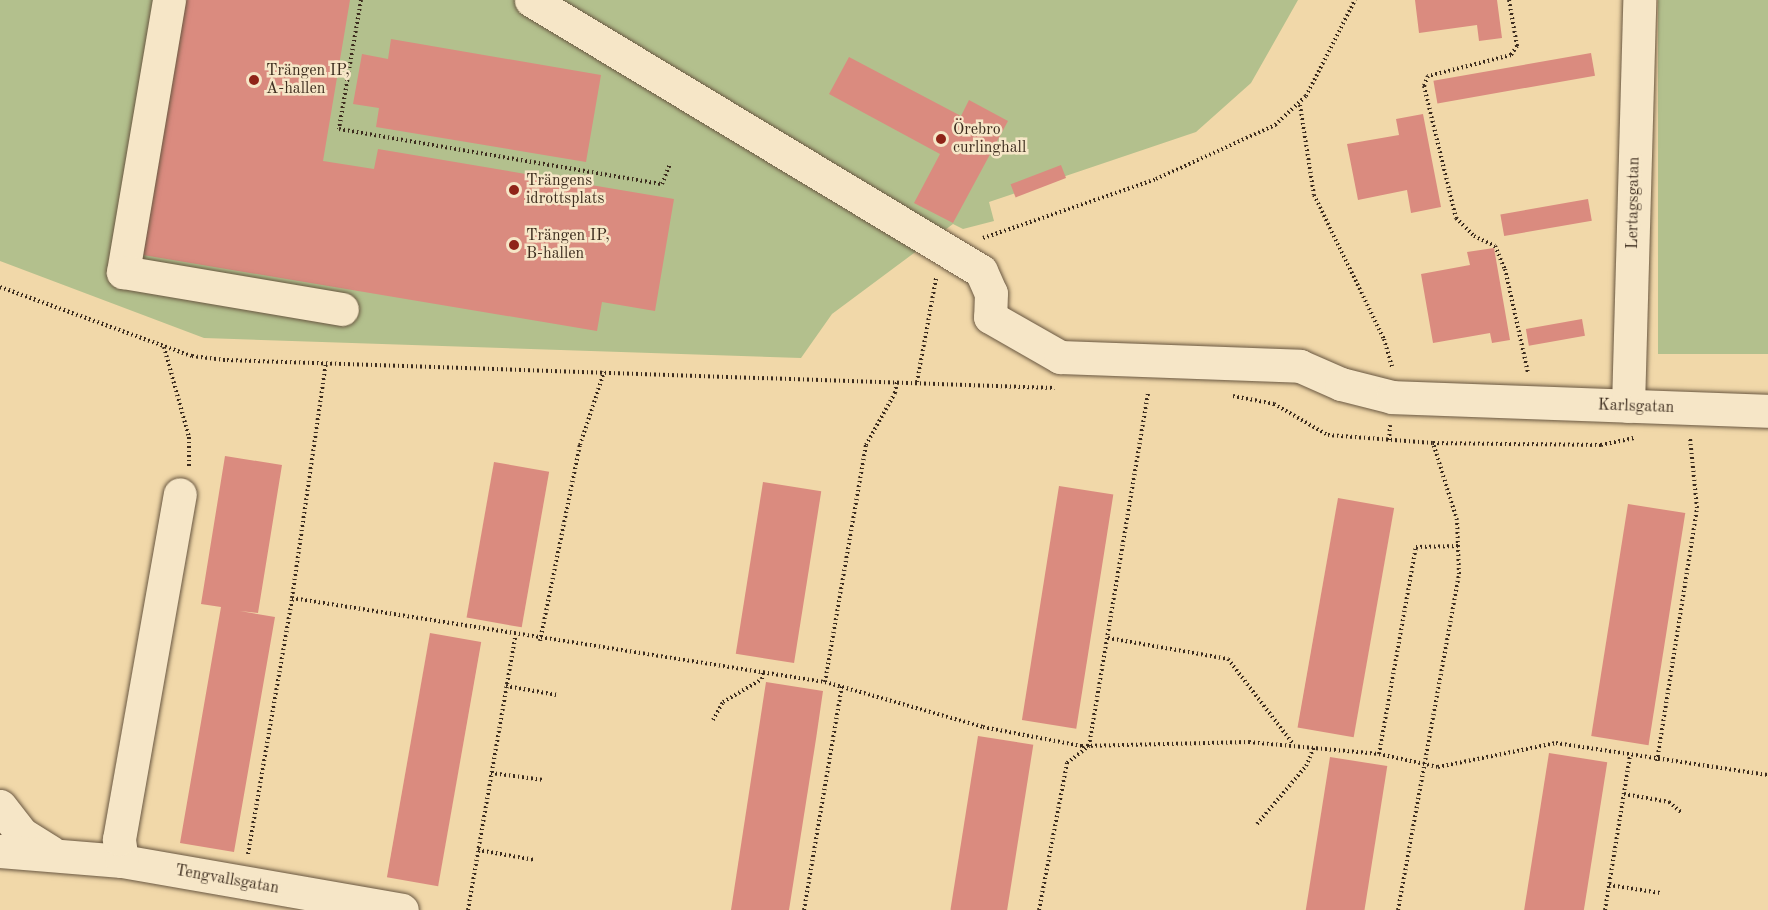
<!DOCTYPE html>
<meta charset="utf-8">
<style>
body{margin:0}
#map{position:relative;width:1768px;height:910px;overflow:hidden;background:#f1d8a9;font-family:"Old Standard TT",serif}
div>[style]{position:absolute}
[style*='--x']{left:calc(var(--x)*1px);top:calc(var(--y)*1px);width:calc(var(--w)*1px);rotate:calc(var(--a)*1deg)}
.green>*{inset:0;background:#b3c08d;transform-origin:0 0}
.building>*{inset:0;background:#da8b7f;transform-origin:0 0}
.path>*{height:4px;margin-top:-2px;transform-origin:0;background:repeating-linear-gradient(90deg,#3c2c1e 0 1.5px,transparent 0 4.5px)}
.roads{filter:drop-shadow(0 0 2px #695741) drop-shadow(0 0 2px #695741)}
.minor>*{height:33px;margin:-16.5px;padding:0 16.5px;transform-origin:16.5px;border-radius:16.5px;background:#f6e6c7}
.dots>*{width:16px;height:16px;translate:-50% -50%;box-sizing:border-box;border:3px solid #f6e6c7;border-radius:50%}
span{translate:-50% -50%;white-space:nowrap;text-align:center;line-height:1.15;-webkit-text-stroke:5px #f6e6c7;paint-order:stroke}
.poi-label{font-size:16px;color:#3c2c1e}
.left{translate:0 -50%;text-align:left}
.street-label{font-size:16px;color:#3c2c1e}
</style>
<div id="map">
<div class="green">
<div style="clip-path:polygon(0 0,1298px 0,1251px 83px,1196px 132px,989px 202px,994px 221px,963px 229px,953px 224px,832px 314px,801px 358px,204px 338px,0 261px)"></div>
<div style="left:1658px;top:0;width:110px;height:354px"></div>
</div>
<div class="building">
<div style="clip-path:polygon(186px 0,350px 0,323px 161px,374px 169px,378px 149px,674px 199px,655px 311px,602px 302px,597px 331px,143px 255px)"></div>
<div style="clip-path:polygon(1415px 0,1497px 0,1502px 38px,1479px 41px,1477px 25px,1419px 33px)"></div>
<div style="clip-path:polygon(391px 39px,601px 75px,586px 162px,376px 127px,379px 108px,353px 104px,362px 54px,388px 59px)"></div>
<div style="left:1591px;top:53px;width:23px;height:160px;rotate:80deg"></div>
<div style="clip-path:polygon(849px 57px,961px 116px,969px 100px,1008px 121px,953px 223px,914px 203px,940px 154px,829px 94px)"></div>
<div style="clip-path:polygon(1423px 114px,1441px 207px,1411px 213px,1407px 190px,1358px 200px,1347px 144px,1399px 135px,1396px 119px)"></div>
<div style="left:1061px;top:165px;width:14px;height:54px;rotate:69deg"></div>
<div style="left:1588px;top:199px;width:22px;height:89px;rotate:80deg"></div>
<div style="clip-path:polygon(1494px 248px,1510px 340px,1492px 343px,1490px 333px,1433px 343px,1421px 274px,1470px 265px,1467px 252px)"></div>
<div style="left:1582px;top:319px;width:17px;height:57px;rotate:80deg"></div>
<div style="clip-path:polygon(225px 456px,282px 465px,258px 613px,240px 611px,275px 617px,234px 852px,180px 843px,221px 607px,201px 604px)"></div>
<div style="left:494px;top:462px;width:56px;height:158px;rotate:10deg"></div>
<div style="left:763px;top:482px;width:59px;height:174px;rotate:9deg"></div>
<div style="left:1059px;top:486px;width:55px;height:237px;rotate:9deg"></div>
<div style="left:1338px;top:498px;width:57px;height:233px;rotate:10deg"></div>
<div style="left:1628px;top:504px;width:58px;height:235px;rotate:9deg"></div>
<div style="left:430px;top:633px;width:52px;height:248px;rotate:10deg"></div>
<div style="clip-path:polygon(766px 682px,823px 691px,816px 739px,789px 910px,731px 910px)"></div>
<div style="left:978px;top:736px;width:56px;height:176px;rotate:9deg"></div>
<div style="left:1549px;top:753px;width:59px;height:159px;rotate:9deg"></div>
<div style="left:1330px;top:757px;width:58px;height:155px;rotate:9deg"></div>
</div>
<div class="path">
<div style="--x:361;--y:0;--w:131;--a:99.7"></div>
<div style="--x:339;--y:129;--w:328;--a:9.7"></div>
<div style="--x:662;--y:184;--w:22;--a:-68"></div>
<div style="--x:1509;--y:0;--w:47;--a:80.1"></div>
<div style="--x:1517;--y:46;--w:11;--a:124"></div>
<div style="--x:1511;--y:55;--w:86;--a:165.8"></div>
<div style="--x:1428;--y:76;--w:11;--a:112"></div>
<div style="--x:1424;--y:86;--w:136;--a:76.4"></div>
<div style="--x:1456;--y:218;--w:25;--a:45"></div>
<div style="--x:1474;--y:236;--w:23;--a:25"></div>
<div style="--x:1495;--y:246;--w:25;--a:67"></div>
<div style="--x:1505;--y:269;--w:107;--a:77.5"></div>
<div style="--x:1300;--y:105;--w:91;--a:81.2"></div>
<div style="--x:1314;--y:195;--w:160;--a:64.1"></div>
<div style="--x:1384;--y:339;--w:29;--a:74"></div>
<div style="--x:983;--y:238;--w:183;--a:-18.8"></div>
<div style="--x:1156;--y:179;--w:131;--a:-24.4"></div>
<div style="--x:1275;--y:125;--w:42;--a:-43.1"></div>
<div style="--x:1306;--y:96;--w:108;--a:-63"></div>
<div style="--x:0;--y:287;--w:204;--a:19.8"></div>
<div style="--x:192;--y:356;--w:35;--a:7"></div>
<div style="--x:227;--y:360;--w:828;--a:1.94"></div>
<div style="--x:164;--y:347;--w:93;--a:74.5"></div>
<div style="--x:189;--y:437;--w:31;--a:90"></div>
<div style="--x:917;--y:382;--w:106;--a:-79.6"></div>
<div style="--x:1233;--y:396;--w:42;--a:11"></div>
<div style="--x:1274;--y:404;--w:62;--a:29.9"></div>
<div style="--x:1328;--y:435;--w:105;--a:4.4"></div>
<div style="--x:1433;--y:443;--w:168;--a:0.7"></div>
<div style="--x:1601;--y:445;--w:35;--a:-12"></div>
<div style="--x:1389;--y:440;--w:15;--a:-86"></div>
<div style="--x:292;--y:598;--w:540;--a:8.96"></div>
<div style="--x:825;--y:682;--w:164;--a:15.9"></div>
<div style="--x:983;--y:727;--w:101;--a:10.9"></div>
<div style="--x:1082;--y:746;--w:167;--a:-1.4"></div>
<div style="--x:1249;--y:742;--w:131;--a:5.3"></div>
<div style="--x:1379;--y:754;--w:60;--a:12.4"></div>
<div style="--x:1438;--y:767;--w:120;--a:-11.5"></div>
<div style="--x:1556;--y:743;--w:214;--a:8.6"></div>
<div style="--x:1108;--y:638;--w:122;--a:9.9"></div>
<div style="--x:1228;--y:659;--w:108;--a:52.5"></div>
<div style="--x:540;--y:641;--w:200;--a:-78.5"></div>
<div style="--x:580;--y:445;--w:77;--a:-71.8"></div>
<div style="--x:825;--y:682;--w:241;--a:-80.2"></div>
<div style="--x:866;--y:445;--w:60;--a:-60.9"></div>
<div style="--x:895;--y:393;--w:11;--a:-80"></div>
<div style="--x:506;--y:686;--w:52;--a:10"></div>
<div style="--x:713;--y:720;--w:21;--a:-61"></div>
<div style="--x:723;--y:702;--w:45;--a:-30.5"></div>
<div style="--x:762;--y:679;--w:7;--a:-82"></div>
<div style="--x:1379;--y:754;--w:210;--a:-79.9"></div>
<div style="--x:1416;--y:547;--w:43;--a:-1.3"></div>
<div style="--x:1657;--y:761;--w:256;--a:-81"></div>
<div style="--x:1697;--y:508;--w:70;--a:-95.7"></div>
<div style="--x:491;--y:773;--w:53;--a:7.5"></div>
<div style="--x:1624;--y:794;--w:46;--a:10.1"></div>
<div style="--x:1669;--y:802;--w:17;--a:40"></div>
<div style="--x:1257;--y:824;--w:76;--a:-49.8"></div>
<div style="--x:1306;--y:766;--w:21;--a:-67"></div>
<div style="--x:478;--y:850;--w:58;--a:10"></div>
<div style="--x:248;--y:854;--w:260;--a:-80.2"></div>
<div style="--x:292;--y:598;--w:237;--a:-81.8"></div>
<div style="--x:1609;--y:885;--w:52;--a:8.9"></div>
<div style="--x:468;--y:910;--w:277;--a:-80.2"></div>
<div style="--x:804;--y:910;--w:228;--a:-80.4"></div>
<div style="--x:1039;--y:910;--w:150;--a:-79.2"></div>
<div style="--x:1067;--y:763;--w:28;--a:-38"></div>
<div style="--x:1089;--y:746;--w:359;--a:-80.5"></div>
<div style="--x:1398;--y:910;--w:341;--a:-79.7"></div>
<div style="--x:1459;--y:574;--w:54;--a:-92.1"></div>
<div style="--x:1457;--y:520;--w:81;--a:-107.3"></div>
<div style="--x:1605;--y:910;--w:156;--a:-80.8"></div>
</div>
<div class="roads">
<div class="minor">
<div style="--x:169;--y:0;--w:276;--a:99.6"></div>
<div style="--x:123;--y:272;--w:222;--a:9.6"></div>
<div style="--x:531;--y:0;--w:525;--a:31.06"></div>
<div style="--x:981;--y:271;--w:24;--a:66"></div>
<div style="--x:991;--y:293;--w:24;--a:92"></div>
<div style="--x:990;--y:317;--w:81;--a:29.7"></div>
<div style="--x:1060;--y:357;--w:240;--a:2.1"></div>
<div style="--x:1300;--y:366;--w:45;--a:23.7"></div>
<div style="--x:1341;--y:384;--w:53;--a:14.3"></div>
<div style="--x:1392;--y:397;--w:376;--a:2.1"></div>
<div style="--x:1628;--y:406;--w:406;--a:-88.4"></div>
<div style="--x:0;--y:806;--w:36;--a:52"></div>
<div style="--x:22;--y:834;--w:34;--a:32"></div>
<div style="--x:0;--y:851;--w:122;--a:4.7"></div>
<div style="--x:122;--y:861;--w:284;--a:9.9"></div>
<div style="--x:122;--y:861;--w:22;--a:-98"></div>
<div style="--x:119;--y:839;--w:350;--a:-80"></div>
</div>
</div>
<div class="dots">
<div style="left:254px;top:80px;background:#8f2418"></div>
<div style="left:941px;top:139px;background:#8f2418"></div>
<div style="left:514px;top:190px;background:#8f2418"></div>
<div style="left:514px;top:245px;background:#8f2418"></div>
</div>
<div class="poi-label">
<span class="left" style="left:266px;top:80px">Trängen IP,<br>A-hallen</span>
<span class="left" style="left:953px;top:139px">Örebro<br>curlinghall</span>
<span class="left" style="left:526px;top:190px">Trängens<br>idrottsplats</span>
<span class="left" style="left:526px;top:245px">Trängen IP,<br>B-hallen</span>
</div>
<div class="street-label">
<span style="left:1634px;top:203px;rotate:-89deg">Lertagsgatan</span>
<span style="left:1636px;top:407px;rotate:2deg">Karlsgatan</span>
<span style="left:227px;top:880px;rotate:10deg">Tengvallsgatan</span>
</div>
</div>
